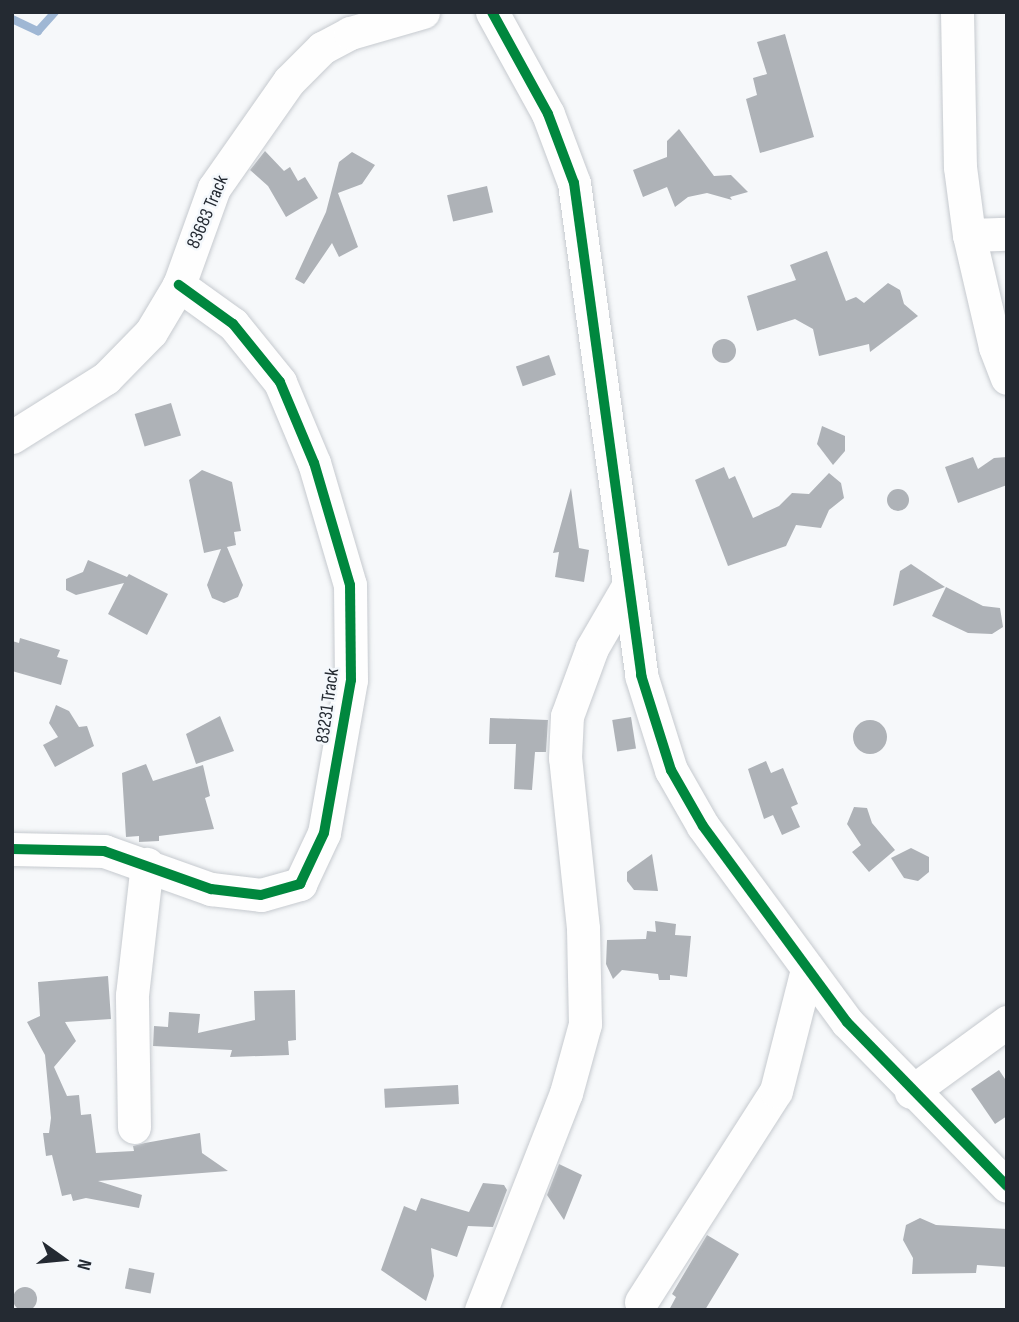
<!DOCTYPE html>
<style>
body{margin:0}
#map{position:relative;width:1019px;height:1322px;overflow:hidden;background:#f6f8fa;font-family:"Sofia Sans Condensed",sans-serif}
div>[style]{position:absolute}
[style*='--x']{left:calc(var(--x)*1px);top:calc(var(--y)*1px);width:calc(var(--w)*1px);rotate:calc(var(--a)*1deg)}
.stream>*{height:8px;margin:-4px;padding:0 4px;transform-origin:4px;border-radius:4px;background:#9fb7d4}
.building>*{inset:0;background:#aeb2b7;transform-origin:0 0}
.round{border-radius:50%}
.roads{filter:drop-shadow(0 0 2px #c6cacf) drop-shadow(0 0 2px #c6cacf)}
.minor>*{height:33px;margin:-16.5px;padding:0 16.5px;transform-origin:16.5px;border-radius:16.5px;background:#fefefe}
.cycleway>*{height:10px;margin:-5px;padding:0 5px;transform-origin:5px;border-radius:5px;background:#00873e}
span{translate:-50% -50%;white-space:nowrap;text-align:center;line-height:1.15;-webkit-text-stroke:5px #f4f8fc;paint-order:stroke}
.street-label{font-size:19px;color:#242a32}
.frame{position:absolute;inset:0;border:14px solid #242a32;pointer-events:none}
.north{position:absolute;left:28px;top:1224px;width:70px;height:70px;-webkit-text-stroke:5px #f4f8fc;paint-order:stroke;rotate:105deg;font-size:19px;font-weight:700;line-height:28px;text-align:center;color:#242a32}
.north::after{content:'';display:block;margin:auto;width:24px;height:32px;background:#242a32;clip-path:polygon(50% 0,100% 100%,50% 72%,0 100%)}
</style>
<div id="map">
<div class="stream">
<div style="--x:12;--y:19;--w:29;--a:25"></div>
<div style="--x:38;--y:31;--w:25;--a:-48"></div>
</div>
<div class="building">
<div style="clip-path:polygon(785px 34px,814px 137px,760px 153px,746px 99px,757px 95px,753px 78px,767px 74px,757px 42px)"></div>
<div style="clip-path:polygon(679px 129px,714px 176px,731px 175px,748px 192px,730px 197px,732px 200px,707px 193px,688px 197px,675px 207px,667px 187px,643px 197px,633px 170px,667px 157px,667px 141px)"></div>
<div style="clip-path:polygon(265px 151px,284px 171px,290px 167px,298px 181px,305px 177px,318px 198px,286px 217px,268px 186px,250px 170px)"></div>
<div style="clip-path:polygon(352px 152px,375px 165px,362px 184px,338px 193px,358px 247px,339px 257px,332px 243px,304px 284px,295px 279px,326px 212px,339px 162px)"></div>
<div style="left:487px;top:186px;width:27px;height:41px;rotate:77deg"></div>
<div style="clip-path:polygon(827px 251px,846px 301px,856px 297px,864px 303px,888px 283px,900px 290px,904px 304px,918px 316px,870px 352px,869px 344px,819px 356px,813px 329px,795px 319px,757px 331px,747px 296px,796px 280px,790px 265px)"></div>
<div class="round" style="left:712px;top:339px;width:24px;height:24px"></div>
<div style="left:549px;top:355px;width:21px;height:35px;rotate:71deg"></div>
<div style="left:171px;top:403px;width:34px;height:38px;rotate:73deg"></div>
<div style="clip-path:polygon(822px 426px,845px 436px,845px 451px,833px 465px,817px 444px)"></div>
<div style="clip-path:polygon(973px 457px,978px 469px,994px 458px,1007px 457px,1007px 485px,958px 503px,945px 467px)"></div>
<div style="clip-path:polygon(724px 467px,729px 479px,735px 476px,753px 518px,779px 506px,792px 493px,809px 494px,829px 473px,841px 483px,844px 498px,829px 510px,821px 528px,796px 525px,786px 546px,728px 566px,695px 480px)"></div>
<div style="clip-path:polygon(202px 470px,232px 482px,241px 531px,234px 532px,236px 545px,227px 547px,243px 585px,238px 597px,224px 603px,212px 598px,207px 585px,221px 549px,204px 553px,189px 480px)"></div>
<div style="clip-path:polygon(571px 488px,579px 548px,589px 550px,584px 582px,555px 577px,559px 552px,553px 553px)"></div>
<div class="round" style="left:887px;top:489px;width:22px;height:22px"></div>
<div style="clip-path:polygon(88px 560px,127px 577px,129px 574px,168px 594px,147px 635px,108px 614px,124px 583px,76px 595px,66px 590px,66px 579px,83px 572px)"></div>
<div style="clip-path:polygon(911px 564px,945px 587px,893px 606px,900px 571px)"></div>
<div style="clip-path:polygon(946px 587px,983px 606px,1000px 608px,1003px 627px,992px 634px,968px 633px,932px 616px)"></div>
<div style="clip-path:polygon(20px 638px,60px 650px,57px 657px,68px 660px,61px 685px,12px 671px,12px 641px,19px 643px)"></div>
<div style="clip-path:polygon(56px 705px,69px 711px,79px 727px,87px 726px,94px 746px,55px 767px,43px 745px,58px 737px,49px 723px)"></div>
<div style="clip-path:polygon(220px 716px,234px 751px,196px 764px,186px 734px)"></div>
<div style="left:631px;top:717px;width:32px;height:19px;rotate:81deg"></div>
<div style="clip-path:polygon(490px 718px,548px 720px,546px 752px,535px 752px,532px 790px,514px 789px,516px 744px,489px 744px)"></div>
<div class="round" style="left:853px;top:720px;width:34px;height:34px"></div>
<div style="clip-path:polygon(766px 761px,771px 773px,783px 768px,798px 804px,791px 807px,800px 827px,782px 835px,773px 815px,764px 819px,748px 769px)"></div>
<div style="clip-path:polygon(146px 764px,153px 781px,203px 765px,210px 796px,205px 798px,214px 829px,159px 836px,159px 841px,139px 842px,139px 836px,126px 837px,122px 773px)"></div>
<div style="clip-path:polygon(854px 807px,867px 808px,872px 823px,895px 850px,869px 872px,852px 852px,861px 845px,847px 824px)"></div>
<div style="clip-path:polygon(911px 848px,929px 857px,929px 872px,918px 881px,904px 878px,891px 858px)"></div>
<div style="clip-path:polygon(652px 854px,658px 891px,634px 890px,627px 881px,627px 872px)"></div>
<div style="clip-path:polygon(655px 921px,676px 924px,675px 935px,691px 936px,687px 977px,670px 975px,670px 980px,659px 980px,658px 974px,622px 970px,613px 979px,606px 964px,607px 940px,646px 939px,647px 931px,656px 932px)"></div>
<div style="clip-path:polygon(108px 976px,111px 1019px,65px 1022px,76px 1041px,54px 1067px,67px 1096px,79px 1095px,81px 1115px,91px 1114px,96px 1153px,134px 1151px,133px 1146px,145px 1143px,200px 1133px,202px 1153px,228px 1171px,98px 1181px,142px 1195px,139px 1208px,86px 1198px,73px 1201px,71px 1194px,62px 1196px,52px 1155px,46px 1156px,43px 1133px,49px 1133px,51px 1118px,45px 1055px,27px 1022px,40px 1016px,38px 982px)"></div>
<div style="clip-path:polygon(295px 990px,296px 1040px,288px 1041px,289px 1055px,230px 1057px,232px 1050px,153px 1046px,154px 1026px,168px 1027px,169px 1012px,200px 1014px,198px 1033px,255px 1020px,254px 991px)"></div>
<div style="clip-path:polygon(999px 1070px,1007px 1082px,1007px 1116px,995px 1124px,971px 1089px)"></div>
<div style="left:458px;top:1085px;width:19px;height:74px;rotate:87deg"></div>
<div style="clip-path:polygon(559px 1164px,582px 1175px,564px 1220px,547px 1195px)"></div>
<div style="clip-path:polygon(483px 1183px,504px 1185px,507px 1190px,493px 1227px,468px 1226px,457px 1257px,431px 1248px,434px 1276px,426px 1301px,381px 1270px,404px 1206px,416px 1211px,421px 1198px,469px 1212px)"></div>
<div style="clip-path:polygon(920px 1218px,936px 1225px,1007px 1229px,1007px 1267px,977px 1265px,976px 1273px,912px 1274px,913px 1258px,903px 1240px,906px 1225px)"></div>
<div style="clip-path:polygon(707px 1235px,739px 1254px,705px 1310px,669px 1310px,676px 1297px,672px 1294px)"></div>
<div style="left:129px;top:1268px;width:26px;height:21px;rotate:11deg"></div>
<div class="round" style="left:13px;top:1287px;width:24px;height:24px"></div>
</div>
<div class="roads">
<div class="minor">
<div style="--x:492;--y:12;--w:116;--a:61.2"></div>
<div style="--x:548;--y:114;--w:74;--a:69.4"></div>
<div style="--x:574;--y:183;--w:497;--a:82.2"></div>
<div style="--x:641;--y:675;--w:100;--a:72.5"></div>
<div style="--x:671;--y:770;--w:64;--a:60.3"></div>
<div style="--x:703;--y:826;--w:243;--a:53.7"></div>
<div style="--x:847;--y:1022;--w:229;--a:45.7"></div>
<div style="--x:957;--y:12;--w:155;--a:88.9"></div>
<div style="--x:960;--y:167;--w:69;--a:82.5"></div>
<div style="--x:969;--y:235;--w:115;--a:76.9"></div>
<div style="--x:995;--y:347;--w:33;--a:69"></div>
<div style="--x:969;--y:235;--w:38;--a:-2"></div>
<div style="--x:12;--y:437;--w:111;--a:-32.1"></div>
<div style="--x:106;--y:378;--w:64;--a:-45.6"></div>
<div style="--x:151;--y:332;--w:55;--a:-59.2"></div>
<div style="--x:179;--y:285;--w:103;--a:-70.2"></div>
<div style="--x:214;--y:188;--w:131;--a:-55"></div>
<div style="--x:289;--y:81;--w:47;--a:-45"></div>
<div style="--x:322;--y:48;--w:32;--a:-28"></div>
<div style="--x:350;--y:33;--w:76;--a:-16"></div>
<div style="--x:12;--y:849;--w:92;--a:1.2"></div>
<div style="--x:104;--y:851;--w:114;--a:19.6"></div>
<div style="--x:211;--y:889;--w:50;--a:6.8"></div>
<div style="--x:261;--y:895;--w:41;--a:-15.8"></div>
<div style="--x:300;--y:884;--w:56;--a:-64.8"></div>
<div style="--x:324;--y:833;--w:155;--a:-80"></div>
<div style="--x:351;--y:680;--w:95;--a:-90.6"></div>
<div style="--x:350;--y:585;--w:127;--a:-106.4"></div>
<div style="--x:314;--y:463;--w:88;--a:-112.8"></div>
<div style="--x:280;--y:382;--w:75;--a:-129"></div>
<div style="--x:233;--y:324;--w:67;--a:-144.2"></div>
<div style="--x:911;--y:1092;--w:119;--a:-36.1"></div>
<div style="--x:134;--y:1127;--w:132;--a:-90.9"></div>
<div style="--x:132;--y:995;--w:132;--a:-83.5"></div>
<div style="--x:641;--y:1302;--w:250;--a:-57.4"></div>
<div style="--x:776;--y:1091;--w:126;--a:-75.7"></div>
<div style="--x:481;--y:1310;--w:233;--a:-68.6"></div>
<div style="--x:566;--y:1093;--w:72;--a:-74.6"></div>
<div style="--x:585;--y:1024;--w:96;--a:-91.2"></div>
<div style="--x:583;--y:928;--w:171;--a:-96"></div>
<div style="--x:565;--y:758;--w:42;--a:-87.3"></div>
<div style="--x:567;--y:716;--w:72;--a:-69.8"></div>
<div style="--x:592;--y:648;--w:72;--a:-59.9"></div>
</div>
</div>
<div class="cycleway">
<div style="--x:492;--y:12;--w:116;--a:61.2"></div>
<div style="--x:548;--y:114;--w:74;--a:69.4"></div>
<div style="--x:574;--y:183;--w:497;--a:82.2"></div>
<div style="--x:641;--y:675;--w:100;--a:72.5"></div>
<div style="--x:671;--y:770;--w:64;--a:60.3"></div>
<div style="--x:703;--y:826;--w:243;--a:53.7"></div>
<div style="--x:847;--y:1022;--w:229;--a:45.7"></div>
<div style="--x:12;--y:849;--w:92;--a:1.2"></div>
<div style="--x:104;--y:851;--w:114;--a:19.6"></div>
<div style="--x:211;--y:889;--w:50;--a:6.8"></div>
<div style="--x:261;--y:895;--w:41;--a:-15.8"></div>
<div style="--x:300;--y:884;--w:56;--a:-64.8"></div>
<div style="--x:324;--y:833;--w:155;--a:-80"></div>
<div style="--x:351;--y:680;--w:95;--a:-90.6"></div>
<div style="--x:350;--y:585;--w:127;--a:-106.4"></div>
<div style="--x:314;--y:463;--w:88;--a:-112.8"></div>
<div style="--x:280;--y:382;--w:75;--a:-129"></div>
<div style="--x:233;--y:324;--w:67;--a:-144.2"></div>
</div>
<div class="street-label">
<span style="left:208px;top:212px;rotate:-67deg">83683 Track</span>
<span style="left:328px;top:706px;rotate:-82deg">83231 Track</span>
</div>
<div class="frame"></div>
<div class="north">N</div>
</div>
